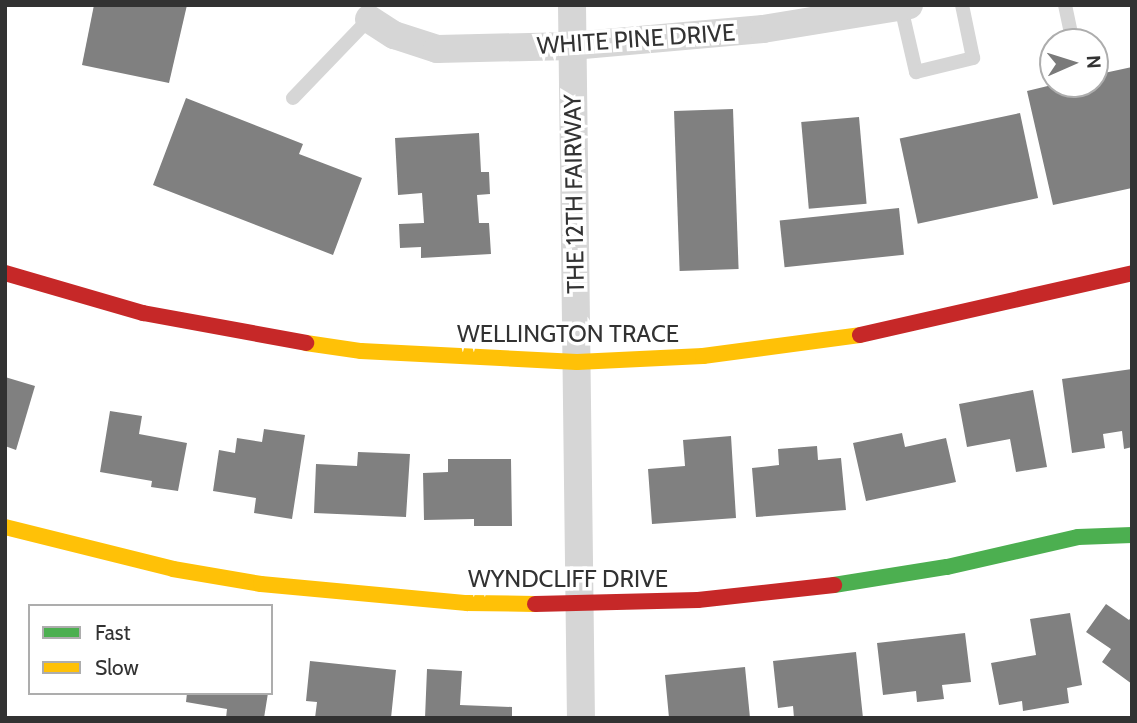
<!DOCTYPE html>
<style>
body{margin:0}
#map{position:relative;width:1137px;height:723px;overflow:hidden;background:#fff;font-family:Cabin,sans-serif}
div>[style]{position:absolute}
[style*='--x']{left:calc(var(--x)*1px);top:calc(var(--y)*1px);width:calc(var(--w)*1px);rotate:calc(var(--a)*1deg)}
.building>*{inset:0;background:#808080;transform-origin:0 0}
.lane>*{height:14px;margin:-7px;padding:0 7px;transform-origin:7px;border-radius:7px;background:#d6d6d6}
.street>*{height:28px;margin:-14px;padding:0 14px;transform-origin:14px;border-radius:14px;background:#d6d6d6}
.fast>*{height:16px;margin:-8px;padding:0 8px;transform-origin:8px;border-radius:8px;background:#4caf50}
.slow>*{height:16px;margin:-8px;padding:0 8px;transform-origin:8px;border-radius:8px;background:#ffc107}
.jam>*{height:16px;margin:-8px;padding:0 8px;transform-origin:8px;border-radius:8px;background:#c62828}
span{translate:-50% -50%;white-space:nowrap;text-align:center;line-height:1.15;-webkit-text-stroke:7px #fff;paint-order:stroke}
.street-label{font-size:24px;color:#323232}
.frame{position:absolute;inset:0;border:7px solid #323232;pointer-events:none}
.legend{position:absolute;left:28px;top:604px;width:245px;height:91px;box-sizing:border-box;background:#fff;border:2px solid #adadad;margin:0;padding:9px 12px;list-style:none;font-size:21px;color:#323232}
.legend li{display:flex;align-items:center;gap:14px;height:35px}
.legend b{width:35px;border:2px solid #adadad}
.north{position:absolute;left:1039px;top:28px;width:70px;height:70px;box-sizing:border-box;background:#fff;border:2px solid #adadad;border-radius:50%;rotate:87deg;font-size:19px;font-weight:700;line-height:28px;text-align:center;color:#323232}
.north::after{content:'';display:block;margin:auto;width:24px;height:32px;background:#7a7a7a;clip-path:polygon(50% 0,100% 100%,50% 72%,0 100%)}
</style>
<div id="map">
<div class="building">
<div style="clip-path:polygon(94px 5px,187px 5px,169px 83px,82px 65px)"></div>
<div style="clip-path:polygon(1132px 67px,1132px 188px,1053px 205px,1027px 91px,1056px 84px,1095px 84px,1095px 75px)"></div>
<div style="clip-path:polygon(186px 98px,303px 144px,299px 154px,362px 178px,333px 255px,153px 185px)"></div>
<div style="left:733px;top:109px;width:160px;height:59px;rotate:88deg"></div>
<div style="left:1020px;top:113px;width:87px;height:123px;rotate:78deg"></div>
<div style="left:859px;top:117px;width:87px;height:58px;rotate:85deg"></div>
<div style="clip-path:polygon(479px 133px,481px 172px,489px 172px,490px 194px,477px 195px,479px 223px,489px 223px,491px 254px,421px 258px,421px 247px,400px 248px,399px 224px,424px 223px,422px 193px,398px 195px,395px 138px)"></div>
<div style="left:899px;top:208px;width:47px;height:120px;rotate:84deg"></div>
<div style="clip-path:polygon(1132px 369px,1132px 447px,1124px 449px,1122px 431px,1103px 434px,1105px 448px,1072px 453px,1062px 379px)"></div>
<div style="clip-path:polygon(5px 377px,35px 386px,16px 450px,5px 446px)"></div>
<div style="clip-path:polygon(1033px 390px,1047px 467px,1016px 472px,1010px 439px,967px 447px,959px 404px)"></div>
<div style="clip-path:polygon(110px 411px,142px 416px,139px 434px,187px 443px,178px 491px,151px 487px,152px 481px,100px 472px)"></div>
<div style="clip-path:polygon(264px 429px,305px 435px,292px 519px,254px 513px,256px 498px,213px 491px,219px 450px,235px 453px,237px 438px,262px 442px)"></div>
<div style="clip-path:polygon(902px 433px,905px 447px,946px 438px,956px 482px,866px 501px,853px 443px)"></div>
<div style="clip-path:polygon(731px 436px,736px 518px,652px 524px,648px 469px,685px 466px,683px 440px)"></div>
<div style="clip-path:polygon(817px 446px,818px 460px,841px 458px,846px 510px,756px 517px,752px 468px,779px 465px,778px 449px)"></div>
<div style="clip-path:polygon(358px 452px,410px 454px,406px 517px,314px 513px,316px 464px,357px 466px)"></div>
<div style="clip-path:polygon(448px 459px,511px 459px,512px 526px,474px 526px,474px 519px,424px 520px,423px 473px,448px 472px)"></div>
<div style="clip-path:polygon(1106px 604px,1129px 620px,1132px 616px,1132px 684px,1102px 662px,1111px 649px,1086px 632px)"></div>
<div style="clip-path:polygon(1070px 613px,1082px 685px,1067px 688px,1069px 703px,1023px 711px,1022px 701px,999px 705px,991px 663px,1036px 655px,1030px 619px)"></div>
<div style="clip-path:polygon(965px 633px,971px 682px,942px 685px,944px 699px,917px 702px,916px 691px,883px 695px,877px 643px)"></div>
<div style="clip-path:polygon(856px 652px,863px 718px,794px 718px,793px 706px,778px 708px,773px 661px)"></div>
<div style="clip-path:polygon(310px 661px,396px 670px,391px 718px,315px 718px,317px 702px,306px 701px)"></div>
<div style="clip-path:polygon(745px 667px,750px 718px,669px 718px,665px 675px)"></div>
<div style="clip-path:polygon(427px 669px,462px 671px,460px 705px,512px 707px,512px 718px,425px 718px)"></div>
<div style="clip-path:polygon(187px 693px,268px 693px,264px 718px,226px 718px,227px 709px,186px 702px)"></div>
</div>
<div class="lane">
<div style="--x:1065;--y:5;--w:38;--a:78"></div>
<div style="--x:901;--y:7;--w:67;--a:77"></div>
<div style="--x:916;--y:72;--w:59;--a:-13.8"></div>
<div style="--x:973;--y:58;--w:54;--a:-101.7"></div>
<div style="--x:293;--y:98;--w:110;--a:-46.1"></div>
</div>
<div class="street">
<div style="--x:572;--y:5;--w:713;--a:89.28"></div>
<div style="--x:369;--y:19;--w:30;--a:33"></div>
<div style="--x:394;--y:35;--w:45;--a:18"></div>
<div style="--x:437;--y:49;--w:135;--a:-1.3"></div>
<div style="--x:572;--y:46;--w:192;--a:-5.1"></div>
<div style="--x:763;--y:29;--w:148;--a:-9.3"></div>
</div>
<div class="fast">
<div style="--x:834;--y:585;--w:114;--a:-9.1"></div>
<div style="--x:947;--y:567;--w:134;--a:-12.9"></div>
<div style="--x:1078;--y:537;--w:54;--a:-2.1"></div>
</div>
<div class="slow">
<div style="--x:306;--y:343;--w:56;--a:8.3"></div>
<div style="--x:361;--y:351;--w:216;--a:2.9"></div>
<div style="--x:577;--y:362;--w:126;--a:-2.7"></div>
<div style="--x:703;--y:356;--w:158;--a:-7.6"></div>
<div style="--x:5;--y:527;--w:173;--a:14"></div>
<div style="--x:173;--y:569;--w:89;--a:9.7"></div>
<div style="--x:261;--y:584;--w:207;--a:5.3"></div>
<div style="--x:467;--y:603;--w:68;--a:0.8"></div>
</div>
<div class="jam">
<div style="--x:5;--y:273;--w:144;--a:16.2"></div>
<div style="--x:143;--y:313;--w:166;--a:10.4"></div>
<div style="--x:860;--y:335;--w:279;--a:-12.8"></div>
<div style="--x:535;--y:604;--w:163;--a:-1.4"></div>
<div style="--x:698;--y:600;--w:137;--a:-6.3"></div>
</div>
<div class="street-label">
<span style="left:636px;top:39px;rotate:-4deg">WHITE PINE DRIVE</span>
<span style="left:574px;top:194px;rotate:-91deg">THE 12TH FAIRWAY</span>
<span style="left:568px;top:334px">WELLINGTON TRACE</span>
<span style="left:568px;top:579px">WYNDCLIFF DRIVE</span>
</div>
<div class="frame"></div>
<ul class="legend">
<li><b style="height:9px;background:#4caf50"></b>Fast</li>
<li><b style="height:9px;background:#ffc107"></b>Slow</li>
</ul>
<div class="north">N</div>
</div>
